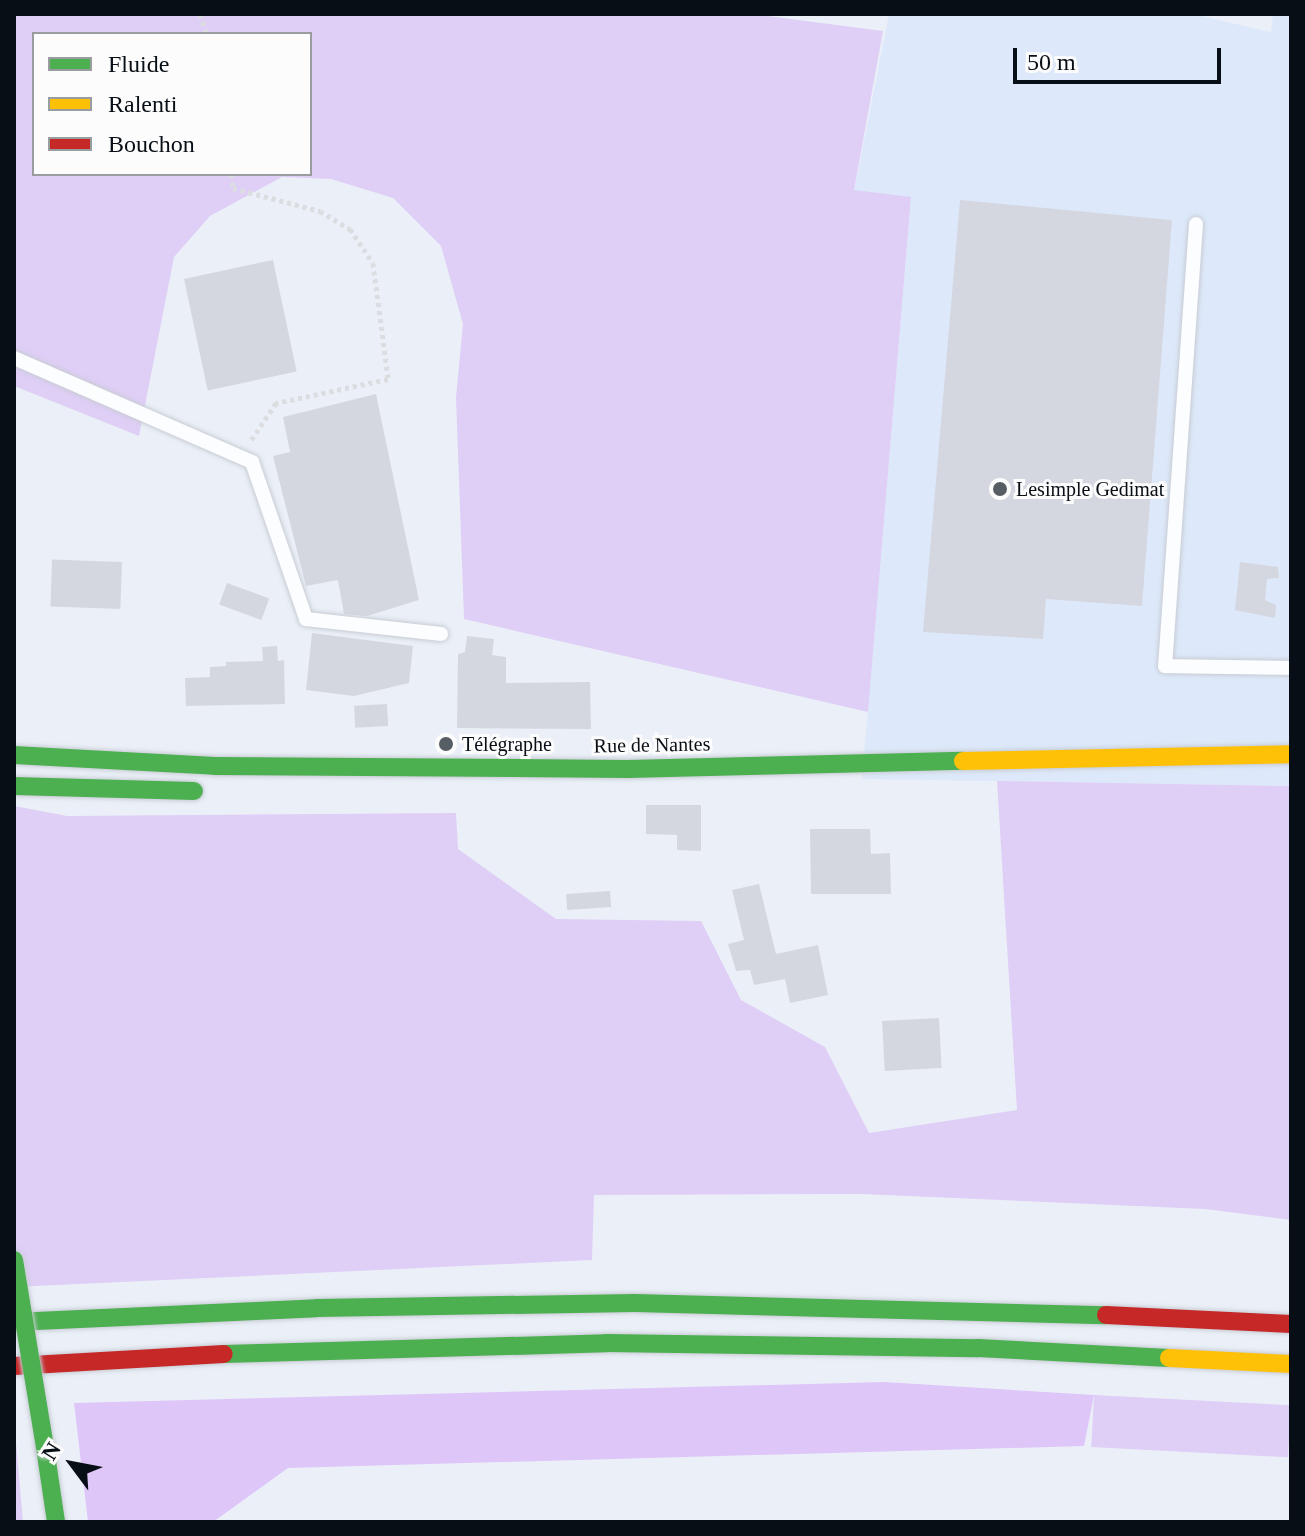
<!DOCTYPE html>
<meta charset="utf-8">
<style>
body{margin:0}
#map{position:relative;width:1305px;height:1536px;overflow:hidden;background:#ebf0f8;font-family:Georgia,serif}
div>[style]{position:absolute}
[style*='--x']{left:calc(var(--x)*1px);top:calc(var(--y)*1px);width:calc(var(--w)*1px);rotate:calc(var(--a)*1deg)}
.built>*{inset:0;background:#dde9fa}
.green>*{inset:0;background:#dfcef6;transform-origin:0 0}
.forest>*{inset:0;background:#dec6f9}
.building>*{inset:0;background:#d5d7e0;transform-origin:0 0}
.path>*{height:5px;margin-top:-2.5px;transform-origin:0;background:repeating-linear-gradient(90deg,#dcdde0 0 4px,transparent 0 8px)}
.roads{filter:drop-shadow(0 0 2px #c8ccd4) drop-shadow(0 0 2px #c8ccd4)}
.lane>*{height:14px;margin:-7px;padding:0 7px;transform-origin:7px;border-radius:7px;background:#fcfdfe}
.fast>*{height:18px;margin:-9px;padding:0 9px;transform-origin:9px;border-radius:9px;background:#4caf50}
.slow>*{height:18px;margin:-9px;padding:0 9px;transform-origin:9px;border-radius:9px;background:#ffc107}
.jam>*{height:18px;margin:-9px;padding:0 9px;transform-origin:9px;border-radius:9px;background:#c62828}
.bridges{filter:drop-shadow(0 0 2px #c8ccd4) drop-shadow(0 0 2px #c8ccd4)}
.fast-bridge>*{height:18px;margin:-9px;padding:0 9px;transform-origin:9px;border-radius:9px;background:#4caf50}
.dots>*{width:22px;height:22px;translate:-50% -50%;box-sizing:border-box;border:4px solid #fcfcfc;border-radius:50%}
span{translate:-50% -50%;white-space:nowrap;text-align:center;line-height:1.15;-webkit-text-stroke:6px #fcfcfc;paint-order:stroke}
.poi-label{font-size:20px;color:#080e15}
.left{translate:0 -50%;text-align:left}
.street-label{font-size:20px;color:#080e15}
.frame{position:absolute;inset:0;border:16px solid #080e15;pointer-events:none}
.legend{position:absolute;left:32px;top:32px;width:280px;height:144px;box-sizing:border-box;background:#fcfcfc;border:2px solid #9a9da0;margin:0;padding:10px 14px;list-style:none;font-size:24px;color:#080e15}
.legend li{display:flex;align-items:center;gap:16px;height:40px}
.legend b{width:40px;border:2px solid #9a9da0}
.north{position:absolute;left:32px;top:1424px;width:80px;height:80px;-webkit-text-stroke:6px #fcfcfc;paint-order:stroke;rotate:302deg;font-size:22px;font-weight:700;line-height:32px;text-align:center;color:#080e15}
.north::after{content:'';display:block;margin:auto;width:28px;height:36px;background:#080e15;clip-path:polygon(50% 0,100% 100%,50% 72%,0 100%)}
.scale{position:absolute;left:1013px;top:48px;width:208px;height:36px;box-sizing:border-box;border:4px solid #080e15;border-top:0;padding-left:10px;font-size:24px;line-height:28px;white-space:nowrap;color:#080e15;-webkit-text-stroke:6px #fcfcfc;paint-order:stroke}
</style>
<div id="map">
<div class="built">
<div style="clip-path:polygon(889px 14px,1192px 14px,1271px 32px,1273px 14px,1291px 14px,1291px 786px,862px 779px,911px 198px,854px 191px)"></div>
</div>
<div class="green">
<div style="clip-path:polygon(evenodd,14px 14px,753px 14px,883px 31px,854px 190px,911px 197px,868px 712px,464px 619px,456px 397px,463px 324px,441px 246px,393px 198px,331px 179px,282px 177px,210px 216px,174px 257px,139px 436px,14px 386px,14px 14px,34px 34px,310px 34px,310px 174px,34px 174px,34px 34px)"></div>
<div style="clip-path:polygon(997px 781px,1291px 786px,1291px 1220px,1205px 1209px,862px 1194px,594px 1195px,592px 1260px,14px 1287px,14px 806px,67px 816px,456px 813px,458px 849px,556px 919px,701px 921px,741px 1000px,825px 1047px,869px 1133px,1017px 1110px)"></div>
<div style="left:1094px;top:1395px;width:197px;height:52px;rotate:3deg"></div>
<div style="clip-path:polygon(14px 1419px,23px 1522px,14px 1522px)"></div>
</div>
<div class="forest">
<div style="clip-path:polygon(884px 1382px,1094px 1395px,1084px 1446px,288px 1468px,213px 1522px,88px 1522px,74px 1403px)"></div>
</div>
<div class="building">
<div style="clip-path:polygon(960px 200px,1172px 220px,1142px 606px,1046px 599px,1043px 639px,923px 632px)"></div>
<div style="left:273px;top:260px;width:114px;height:91px;rotate:78deg"></div>
<div style="clip-path:polygon(376px 394px,419px 600px,367px 616px,344px 614px,338px 580px,306px 586px,273px 456px,290px 452px,283px 417px)"></div>
<div style="left:122px;top:562px;width:47px;height:70px;rotate:92deg"></div>
<div style="clip-path:polygon(1240px 562px,1278px 567px,1279px 578px,1267px 579px,1265px 600px,1276px 605px,1275px 618px,1235px 610px)"></div>
<div style="left:227px;top:583px;width:45px;height:23px;rotate:20deg"></div>
<div style="clip-path:polygon(312px 633px,413px 646px,409px 683px,354px 696px,306px 690px)"></div>
<div style="clip-path:polygon(467px 636px,494px 639px,492px 655px,506px 657px,506px 683px,590px 682px,591px 729px,457px 728px,458px 654px,465px 652px)"></div>
<div style="clip-path:polygon(277px 646px,278px 661px,284px 660px,285px 704px,186px 706px,185px 678px,210px 677px,210px 667px,226px 666px,226px 662px,263px 661px,262px 647px)"></div>
<div style="left:387px;top:704px;width:22px;height:33px;rotate:87deg"></div>
<div style="clip-path:polygon(646px 805px,701px 805px,701px 851px,677px 850px,677px 835px,646px 834px)"></div>
<div style="clip-path:polygon(810px 829px,870px 829px,871px 854px,890px 853px,891px 894px,811px 894px)"></div>
<div style="clip-path:polygon(759px 884px,776px 954px,818px 945px,828px 995px,790px 1003px,785px 979px,754px 985px,750px 970px,736px 971px,728px 944px,744px 940px,732px 890px)"></div>
<div style="left:610px;top:891px;width:16px;height:44px;rotate:86deg"></div>
<div style="left:939px;top:1018px;width:50px;height:57px;rotate:87deg"></div>
</div>
<div class="path">
<div style="--x:200;--y:14;--w:21;--a:71"></div>
<div style="--x:231;--y:174;--w:14;--a:82"></div>
<div style="--x:233;--y:188;--w:90;--a:14.8"></div>
<div style="--x:320;--y:211;--w:35;--a:31"></div>
<div style="--x:350;--y:229;--w:41;--a:55.9"></div>
<div style="--x:373;--y:263;--w:117;--a:82.6"></div>
<div style="--x:388;--y:379;--w:115;--a:167.9"></div>
<div style="--x:276;--y:403;--w:47;--a:123.7"></div>
</div>
<div class="roads">
<div class="lane">
<div style="--x:1196;--y:224;--w:443;--a:94"></div>
<div style="--x:1165;--y:666;--w:126;--a:0.9"></div>
<div style="--x:14;--y:358;--w:260;--a:23.6"></div>
<div style="--x:252;--y:462;--w:166;--a:71"></div>
<div style="--x:306;--y:619;--w:136;--a:6.3"></div>
</div>
<div class="fast">
<div style="--x:14;--y:755;--w:201;--a:3.1"></div>
<div style="--x:215;--y:766;--w:413;--a:0.4"></div>
<div style="--x:628;--y:769;--w:335;--a:-1.4"></div>
<div style="--x:14;--y:786;--w:180;--a:1.6"></div>
<div style="--x:14;--y:1322;--w:303;--a:-2.6"></div>
<div style="--x:317;--y:1308;--w:318;--a:-0.9"></div>
<div style="--x:635;--y:1303;--w:471;--a:1.5"></div>
<div style="--x:224;--y:1354;--w:382;--a:-1.6"></div>
<div style="--x:606;--y:1343;--w:372;--a:0.8"></div>
<div style="--x:978;--y:1348;--w:191;--a:3"></div>
<div style="--x:45;--y:1448;--w:75;--a:81.5"></div>
</div>
<div class="slow">
<div style="--x:963;--y:761;--w:328;--a:-1.2"></div>
<div style="--x:1169;--y:1358;--w:122;--a:2.8"></div>
</div>
<div class="jam">
<div style="--x:1106;--y:1315;--w:185;--a:2.8"></div>
<div style="--x:14;--y:1366;--w:210;--a:-3.3"></div>
</div>
</div>
<div class="bridges">
<div class="fast-bridge">
<div style="--x:14;--y:1260;--w:191;--a:80.6"></div>
</div>
</div>
<div class="dots">
<div style="left:1000px;top:489px;background:#575d64"></div>
<div style="left:446px;top:744px;background:#575d64"></div>
</div>
<div class="poi-label">
<span class="left" style="left:1016px;top:489px">Lesimple Gedimat</span>
<span class="left" style="left:462px;top:744px">Télégraphe</span>
</div>
<div class="street-label">
<span style="left:652px;top:745px;rotate:-1deg">Rue de Nantes</span>
</div>
<div class="frame"></div>
<ul class="legend">
<li><b style="height:10px;background:#4caf50"></b>Fluide</li>
<li><b style="height:10px;background:#ffc107"></b>Ralenti</li>
<li><b style="height:10px;background:#c62828"></b>Bouchon</li>
</ul>
<div class="north">N</div>
<div class="scale">50 m</div>
</div>
